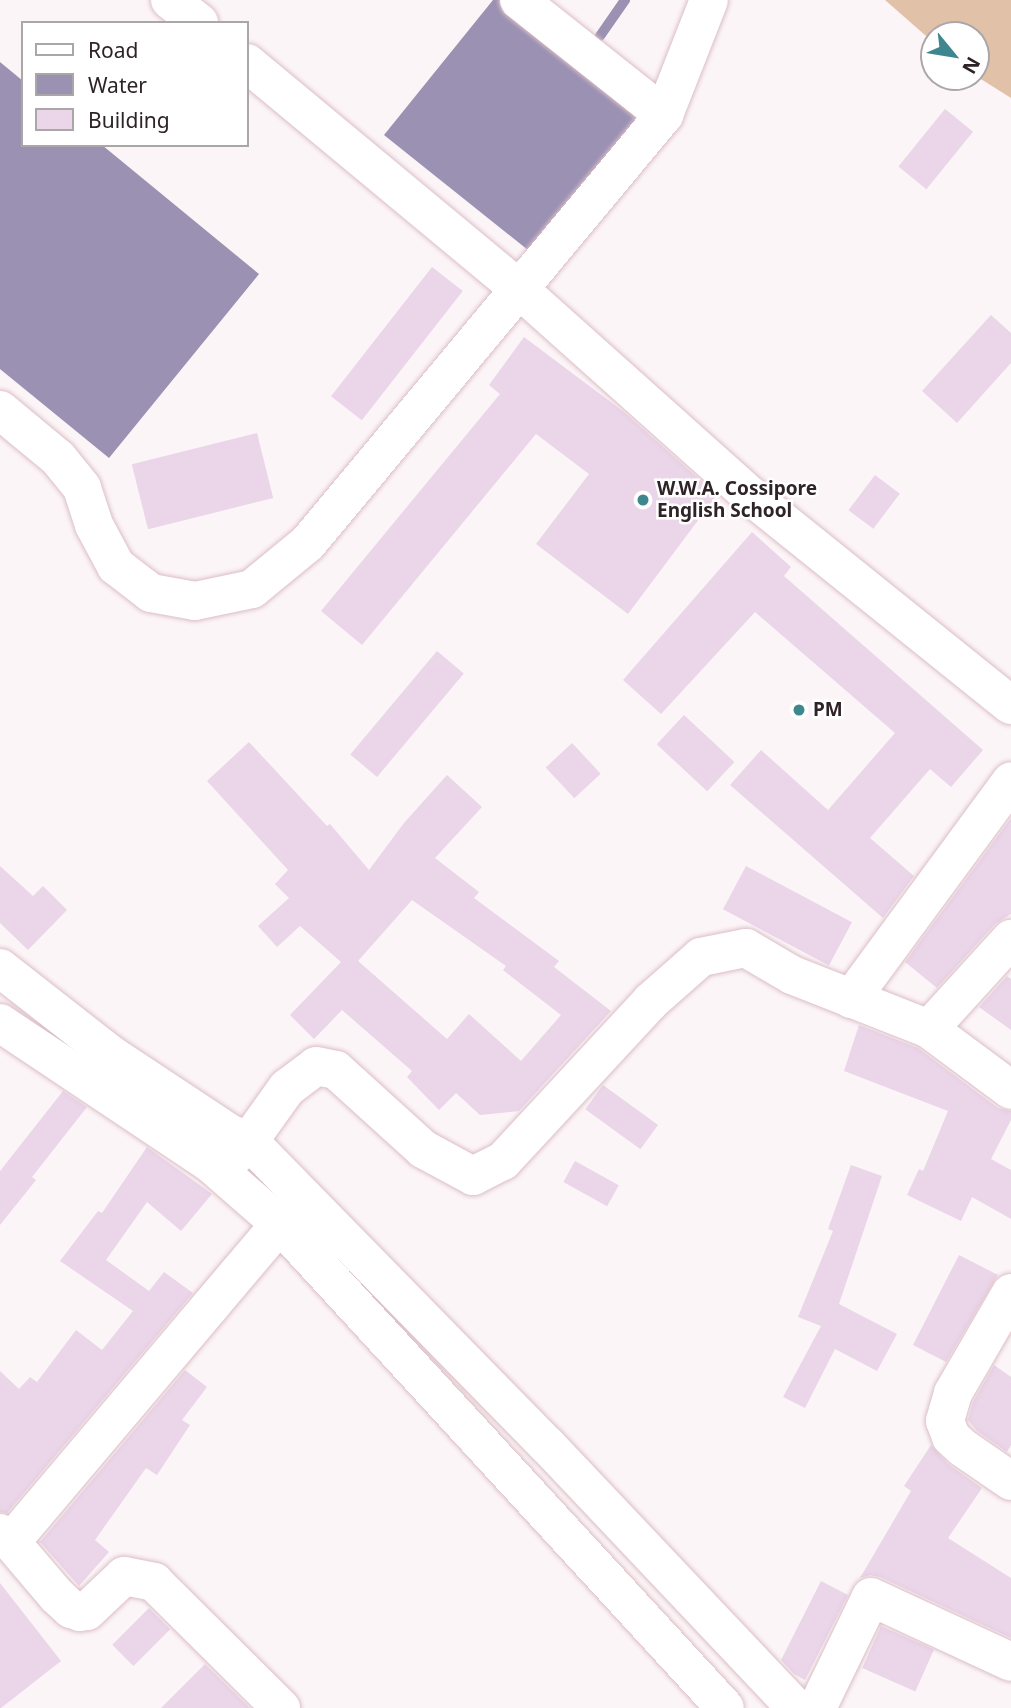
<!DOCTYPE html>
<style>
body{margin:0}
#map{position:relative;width:1011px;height:1708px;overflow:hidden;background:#fcf5f7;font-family:"Noto Sans",sans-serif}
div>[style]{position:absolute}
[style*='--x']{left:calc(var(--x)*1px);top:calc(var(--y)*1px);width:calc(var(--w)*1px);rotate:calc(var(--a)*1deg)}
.green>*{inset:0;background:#e1c2a9}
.water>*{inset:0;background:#9a91b3}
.stream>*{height:10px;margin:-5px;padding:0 5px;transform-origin:5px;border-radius:5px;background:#9a91b3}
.building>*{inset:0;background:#ead5e9;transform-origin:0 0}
.roads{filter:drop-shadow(0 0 2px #dbbec6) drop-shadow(0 0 2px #dbbec6)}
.minor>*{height:38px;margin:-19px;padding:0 19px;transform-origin:19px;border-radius:19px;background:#fff}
.dots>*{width:19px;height:19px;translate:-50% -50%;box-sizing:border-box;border:4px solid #fff;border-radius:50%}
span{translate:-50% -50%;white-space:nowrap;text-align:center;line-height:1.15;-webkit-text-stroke:5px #fff;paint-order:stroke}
.poi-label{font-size:19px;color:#2e2326;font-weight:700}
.left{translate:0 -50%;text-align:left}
.legend{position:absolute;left:21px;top:21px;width:228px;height:126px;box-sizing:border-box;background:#fff;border:2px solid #aba7a8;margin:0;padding:9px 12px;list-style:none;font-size:21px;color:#2e2326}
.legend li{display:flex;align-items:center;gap:14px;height:35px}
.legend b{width:35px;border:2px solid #aba7a8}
.north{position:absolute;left:920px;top:21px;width:70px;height:70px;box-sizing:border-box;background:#fff;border:2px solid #aba7a8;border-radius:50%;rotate:120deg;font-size:19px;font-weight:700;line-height:28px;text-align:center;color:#2e2326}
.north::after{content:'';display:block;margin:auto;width:24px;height:32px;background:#3f878e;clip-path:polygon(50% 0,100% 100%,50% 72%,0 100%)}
</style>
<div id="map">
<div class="green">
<div style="clip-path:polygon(885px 0,1011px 0,1011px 98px,976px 76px,976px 35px,934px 35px,934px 43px)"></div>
</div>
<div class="water">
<div style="clip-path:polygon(493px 0,529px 0,656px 102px,533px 254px,384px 135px)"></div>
<div style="clip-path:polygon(0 62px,23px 81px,23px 145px,102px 145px,259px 274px,109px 458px,0 369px)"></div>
</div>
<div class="stream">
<div style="--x:600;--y:36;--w:44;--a:-55.2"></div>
</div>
<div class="building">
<div style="left:945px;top:109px;width:36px;height:74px;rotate:39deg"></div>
<div style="left:432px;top:267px;width:39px;height:164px;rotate:38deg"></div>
<div style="clip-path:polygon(991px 315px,1011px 333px,1011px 363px,957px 423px,922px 391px)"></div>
<div style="clip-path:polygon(524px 337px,624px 412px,717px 495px,628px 614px,536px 544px,589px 474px,536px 434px,362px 645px,321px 611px,500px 394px,489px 385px)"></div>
<div style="left:257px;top:433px;width:67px;height:129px;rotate:76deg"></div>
<div style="left:875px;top:475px;width:31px;height:44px;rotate:37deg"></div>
<div style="clip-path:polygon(752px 532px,791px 567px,784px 576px,983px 750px,951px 787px,930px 769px,870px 838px,914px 876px,883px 918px,730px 785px,761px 750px,828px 810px,895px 733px,755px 612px,661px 714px,623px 680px)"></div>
<div style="left:437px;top:651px;width:35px;height:135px;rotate:40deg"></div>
<div style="left:684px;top:715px;width:69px;height:40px;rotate:43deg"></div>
<div style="clip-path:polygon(evenodd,249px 742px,327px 826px,330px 824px,369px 870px,404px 823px,447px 775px,482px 807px,435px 858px,479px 892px,474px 898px,559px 961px,554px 967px,611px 1011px,519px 1111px,480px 1115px,456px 1093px,439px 1110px,407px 1077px,412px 1071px,342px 1010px,314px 1039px,290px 1015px,341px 962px,300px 926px,277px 947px,258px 926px,289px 898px,275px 884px,288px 870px,207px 781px,249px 742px,412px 900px,506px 966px,503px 970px,561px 1015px,521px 1061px,469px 1014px,447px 1039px,358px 961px,412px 900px)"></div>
<div style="left:572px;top:743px;width:42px;height:36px;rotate:47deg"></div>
<div style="clip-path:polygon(1011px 818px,1011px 914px,995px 924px,937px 988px,905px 962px)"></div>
<div style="clip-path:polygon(0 866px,33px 896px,43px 886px,67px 910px,28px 950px,0 923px)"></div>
<div style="left:746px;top:866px;width:120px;height:49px;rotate:28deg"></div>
<div style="clip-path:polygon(1007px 976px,1011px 979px,1011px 1030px,979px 1007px)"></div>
<div style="clip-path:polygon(859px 1025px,918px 1048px,998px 1108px,1011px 1111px,1011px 1120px,991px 1159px,1011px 1170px,1011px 1219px,972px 1197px,961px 1221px,907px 1195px,919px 1169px,923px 1171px,948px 1111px,844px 1071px)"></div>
<div style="left:603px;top:1085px;width:68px;height:30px;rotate:36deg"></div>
<div style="clip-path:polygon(63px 1091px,87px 1107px,32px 1177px,36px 1180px,0 1225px,0 1171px)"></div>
<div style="clip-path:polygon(147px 1147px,212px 1194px,181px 1231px,147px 1202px,106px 1260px,149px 1291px,164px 1272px,193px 1293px,7px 1513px,0 1512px,0 1371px,19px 1389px,30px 1377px,37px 1382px,76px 1330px,102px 1350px,133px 1311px,60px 1261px,98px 1211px,102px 1213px)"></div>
<div style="left:575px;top:1161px;width:50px;height:24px;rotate:29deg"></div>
<div style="clip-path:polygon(851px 1165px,882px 1176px,839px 1304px,897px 1334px,877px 1371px,835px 1349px,805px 1408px,783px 1397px,821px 1326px,798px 1317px,833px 1231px,828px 1229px)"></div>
<div style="clip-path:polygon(959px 1255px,998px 1275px,946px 1362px,913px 1345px)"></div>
<div style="clip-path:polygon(994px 1365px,1011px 1377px,1011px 1445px,1007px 1452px,977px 1431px,968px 1420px,973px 1402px)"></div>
<div style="clip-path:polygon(185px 1370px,207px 1387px,182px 1420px,190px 1425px,157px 1475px,146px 1468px,95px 1540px,109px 1552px,79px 1586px,40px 1542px)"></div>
<div style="clip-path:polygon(931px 1445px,948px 1464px,982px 1488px,948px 1538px,1011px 1578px,1011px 1638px,880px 1577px,870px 1575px,860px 1578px,911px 1491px,904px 1486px)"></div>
<div style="clip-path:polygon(821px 1581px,848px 1595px,805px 1680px,794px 1674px,781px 1660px)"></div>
<div style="clip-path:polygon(0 1583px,61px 1661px,1px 1708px,0 1708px)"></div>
<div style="left:149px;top:1608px;width:30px;height:52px;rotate:45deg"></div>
<div style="left:881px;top:1626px;width:58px;height:46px;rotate:24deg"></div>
<div style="clip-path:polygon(205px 1664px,250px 1708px,161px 1708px)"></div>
</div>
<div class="roads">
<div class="minor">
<div style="--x:170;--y:0;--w:37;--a:38"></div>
<div style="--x:247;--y:63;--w:354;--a:39.7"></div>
<div style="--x:519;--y:289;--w:312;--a:41.8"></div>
<div style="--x:752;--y:497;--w:332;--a:38.8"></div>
<div style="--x:664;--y:115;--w:123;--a:-68.6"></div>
<div style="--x:0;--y:410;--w:75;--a:39.6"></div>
<div style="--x:58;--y:458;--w:38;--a:51"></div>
<div style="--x:82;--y:488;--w:39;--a:72"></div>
<div style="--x:94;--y:525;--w:47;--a:61.8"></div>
<div style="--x:116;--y:566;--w:44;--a:37.6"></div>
<div style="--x:151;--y:593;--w:45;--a:10.3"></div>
<div style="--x:195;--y:601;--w:58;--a:-11.9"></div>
<div style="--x:252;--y:589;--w:72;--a:-39.4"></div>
<div style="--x:308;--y:543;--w:557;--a:-50.25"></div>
<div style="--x:664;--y:115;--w:185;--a:-141.6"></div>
<div style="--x:0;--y:968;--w:140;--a:38"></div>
<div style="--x:110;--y:1054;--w:145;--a:33.5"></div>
<div style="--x:231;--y:1134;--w:19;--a:21"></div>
<div style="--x:249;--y:1141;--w:426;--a:45.6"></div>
<div style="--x:547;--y:1445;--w:362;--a:46.6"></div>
<div style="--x:851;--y:999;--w:270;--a:-53.7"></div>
<div style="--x:0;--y:1023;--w:252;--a:33.7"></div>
<div style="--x:210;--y:1163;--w:93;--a:41.1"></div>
<div style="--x:280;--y:1224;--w:657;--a:47.4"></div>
<div style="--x:929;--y:1029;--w:122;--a:-47.7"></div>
<div style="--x:220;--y:1171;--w:42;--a:-46"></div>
<div style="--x:249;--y:1141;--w:65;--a:-54.4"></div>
<div style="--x:287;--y:1088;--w:36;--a:-37"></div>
<div style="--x:316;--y:1066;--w:20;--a:11"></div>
<div style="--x:336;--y:1070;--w:118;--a:42.2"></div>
<div style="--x:423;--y:1149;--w:57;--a:28.4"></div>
<div style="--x:473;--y:1176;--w:34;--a:-27"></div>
<div style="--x:503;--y:1161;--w:217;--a:-47.2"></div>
<div style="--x:650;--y:1002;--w:68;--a:-41.4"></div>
<div style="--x:701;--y:957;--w:46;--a:-11.3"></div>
<div style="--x:746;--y:948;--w:53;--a:30.4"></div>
<div style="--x:792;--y:975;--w:147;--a:21.5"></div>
<div style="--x:929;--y:1029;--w:102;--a:36.6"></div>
<div style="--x:1011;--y:1293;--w:116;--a:120.1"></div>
<div style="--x:953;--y:1393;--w:29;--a:106"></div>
<div style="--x:945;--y:1421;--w:17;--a:69"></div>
<div style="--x:951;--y:1437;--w:16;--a:43"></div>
<div style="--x:963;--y:1448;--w:58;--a:34.5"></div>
<div style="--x:0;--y:1533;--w:14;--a:39"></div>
<div style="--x:11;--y:1542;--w:417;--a:-49.8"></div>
<div style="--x:11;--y:1542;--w:71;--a:49.6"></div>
<div style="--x:57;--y:1596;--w:19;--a:43"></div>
<div style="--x:71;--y:1609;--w:9;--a:18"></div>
<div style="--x:80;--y:1612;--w:7;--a:-8"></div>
<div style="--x:87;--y:1611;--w:51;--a:-43.4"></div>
<div style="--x:124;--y:1576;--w:31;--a:11"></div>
<div style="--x:154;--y:1582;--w:179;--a:44.8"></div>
<div style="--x:817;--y:1708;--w:123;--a:-64.1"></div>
<div style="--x:871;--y:1597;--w:154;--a:24.9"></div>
</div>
</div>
<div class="dots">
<div style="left:643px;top:500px;background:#3f878e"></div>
<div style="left:799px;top:710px;background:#3f878e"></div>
</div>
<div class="poi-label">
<span class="left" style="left:657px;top:500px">W.W.A. Cossipore<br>English School</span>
<span class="left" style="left:813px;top:710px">PM</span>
</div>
<ul class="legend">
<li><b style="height:9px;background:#fff"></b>Road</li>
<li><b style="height:19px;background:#9a91b3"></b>Water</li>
<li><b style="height:19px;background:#ead5e9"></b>Building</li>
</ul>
<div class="north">N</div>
</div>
